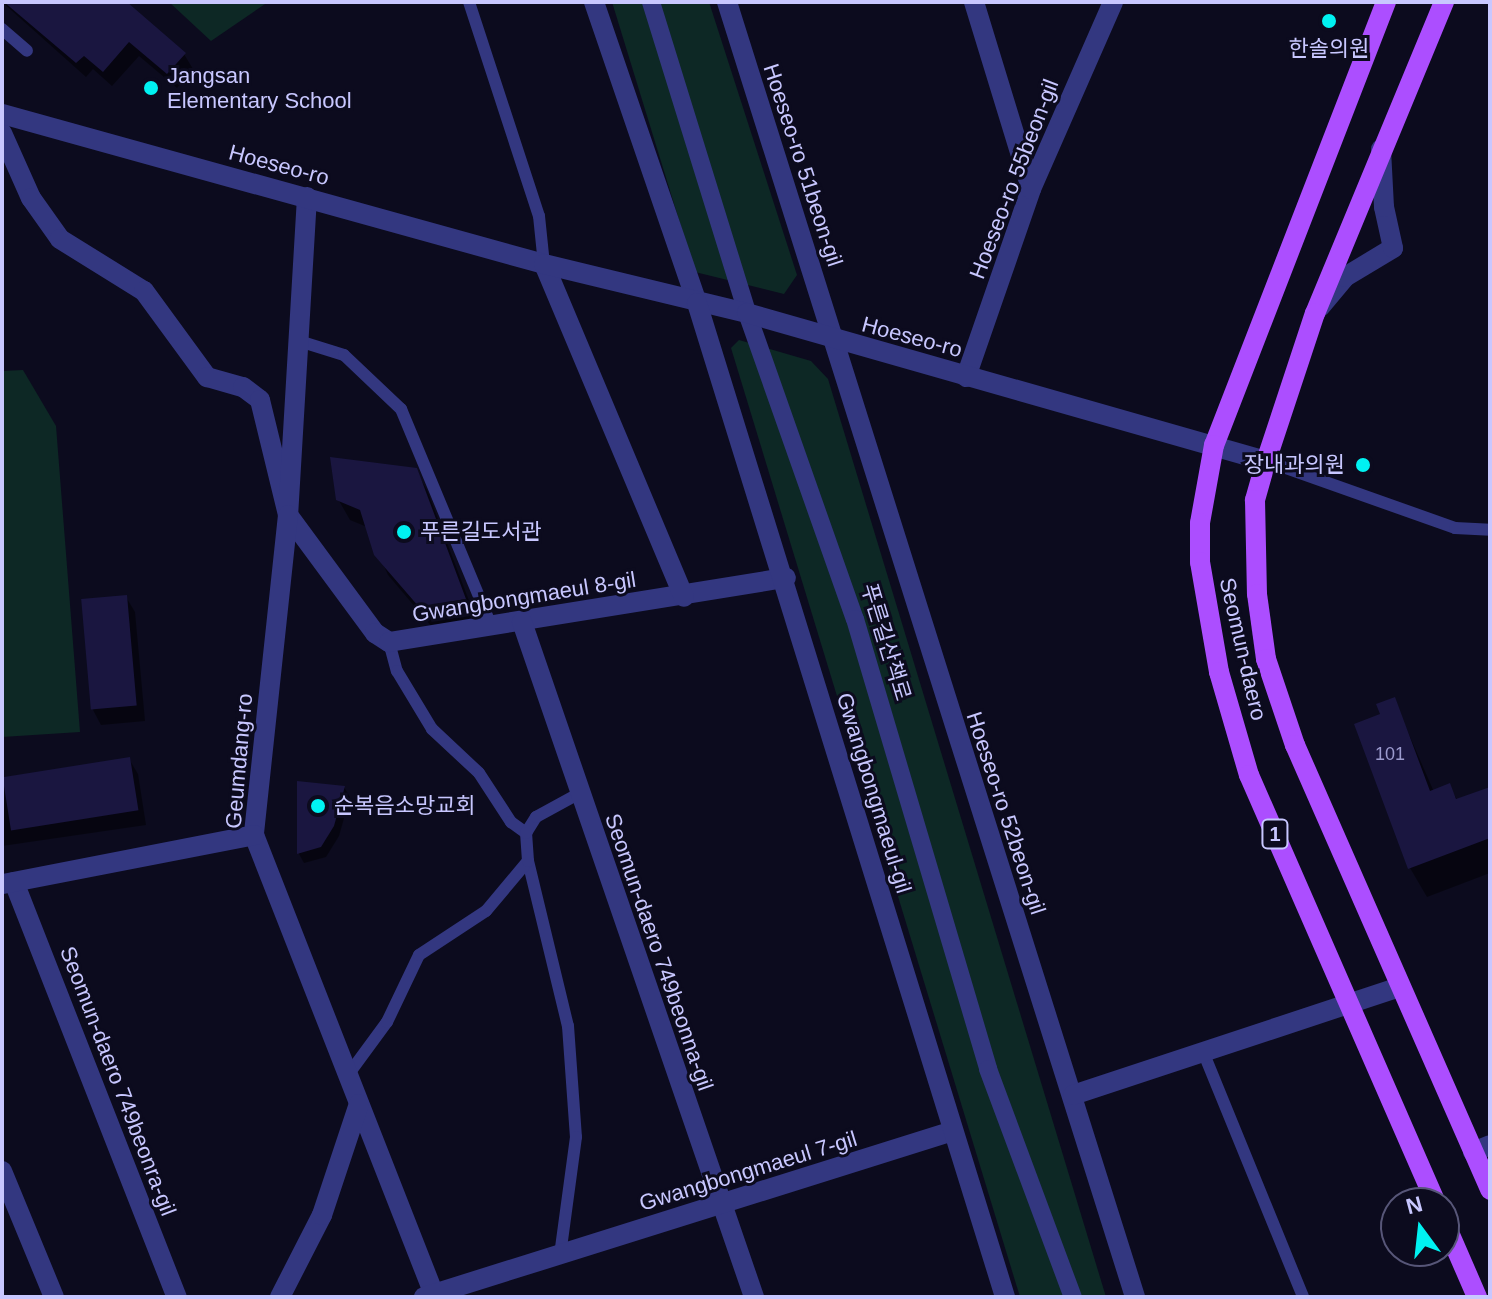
<!DOCTYPE html>
<meta charset="utf-8">
<style>
body{margin:0}
#map{position:relative;width:1492px;height:1299px;overflow:hidden;background:#0c0b1e;font-family:Arial,"Noto Sans KR",sans-serif}
div>[style]{position:absolute}
[style*='--x']{left:calc(var(--x)*1px);top:calc(var(--y)*1px);width:calc(var(--w)*1px);rotate:calc(var(--a)*1deg)}
.green>*{inset:0;background:#0d2825}
.shadow>*{inset:0;background:#0007}
.building>*{inset:0;background:#1a1640;transform-origin:0 0}
.service>*{height:12px;margin:-6px;padding:0 6px;transform-origin:6px;border-radius:6px;background:#333780}
.pedestrian>*{height:18px;margin:-9px;padding:0 9px;transform-origin:9px;border-radius:9px;background:#333780}
.minor>*{height:20px;margin:-10px;padding:0 10px;transform-origin:10px;border-radius:10px;background:#333780}
.tertiary>*{height:20px;margin:-10px;padding:0 10px;transform-origin:10px;border-radius:10px;background:#333780}
.primary>*{height:20px;margin:-10px;padding:0 10px;transform-origin:10px;border-radius:10px;background:#ac4eff}
.dots>*{width:22px;height:22px;translate:-50% -50%;box-sizing:border-box;border:4px solid #0c0b1e;border-radius:50%}
span{translate:-50% -50%;white-space:nowrap;text-align:center;line-height:1.15;-webkit-text-stroke:6px #0c0b1e;paint-order:stroke}
.number-label{font-size:18px;color:#9c9bcf}
.number-label span{-webkit-text-stroke-width:0}
.shield-label span{padding:2px 6px;background:#0c0b1e;border:2px solid;border-radius:6px;-webkit-text-stroke-width:0}
.shield-label{font-size:20px;color:#c8c7ff;font-weight:700}
.poi-label{font-size:22px;color:#c8c7ff}
.left{translate:0 -50%;text-align:left}
.right{translate:-100% -50%;text-align:right}
.street-label{font-size:22px;color:#c8c7ff}
.frame{position:absolute;inset:0;border:4px solid #c8c7ff;pointer-events:none}
.north{position:absolute;left:1380px;top:1187px;width:80px;height:80px;box-sizing:border-box;background:#0c0b1e;border:2px solid #575678;border-radius:50%;rotate:345deg;font-size:22px;font-weight:700;line-height:32px;text-align:center;color:#c8c7ff}
.north::after{content:'';display:block;margin:auto;width:28px;height:36px;background:#00f2f2;clip-path:polygon(50% 0,100% 100%,50% 72%,0 100%)}
</style>
<div id="map">
<div class="green">
<div style="clip-path:polygon(169px 2px,268px 2px,211px 41px)"></div>
<div style="clip-path:polygon(612px 2px,709px 2px,797px 275px,784px 294px,695px 272px)"></div>
<div style="clip-path:polygon(739px 340px,811px 361px,828px 379px,1106px 1297px,1020px 1297px,731px 348px)"></div>
<div style="clip-path:polygon(23px 370px,56px 426px,80px 732px,2px 737px,2px 371px)"></div>
</div>
<div class="shadow">
<div style="clip-path:polygon(2px 2px,123px 2px,184px 54px,193px 69px,177px 88px,139px 56px,112px 86px,93px 69px,86px 77px)"></div>
<div style="clip-path:polygon(415px 470px,427px 490px,476px 619px,432px 627px,388px 575px,367px 527px,350px 520px,338px 499px)"></div>
<div style="clip-path:polygon(126px 597px,135px 612px,145px 721px,101px 725px,93px 710px)"></div>
<div style="clip-path:polygon(1394px 700px,1434px 792px,1449px 786px,1458px 801px,1490px 789px,1490px 873px,1427px 897px,1410px 868px,1383px 716px)"></div>
<div style="clip-path:polygon(129px 759px,138px 774px,146px 825px,2px 846px,2px 778px)"></div>
<div style="clip-path:polygon(299px 783px,344px 787px,350px 797px,339px 836px,326px 857px,304px 863px,299px 854px)"></div>
</div>
<div class="building">
<div style="clip-path:polygon(4px 2px,127px 2px,186px 53px,167px 74px,129px 42px,103px 72px,84px 56px,76px 63px)"></div>
<div style="clip-path:polygon(330px 457px,417px 468px,466px 599px,419px 607px,374px 555px,360px 510px,336px 500px)"></div>
<div style="left:127px;top:595px;width:111px;height:46px;rotate:85deg"></div>
<div style="clip-path:polygon(1395px 697px,1430px 791px,1450px 783px,1456px 799px,1490px 787px,1490px 838px,1408px 869px,1354px 724px,1380px 714px,1376px 704px)"></div>
<div style="left:130px;top:757px;width:54px;height:129px;rotate:81deg"></div>
<div style="clip-path:polygon(297px 781px,345px 786px,334px 826px,321px 847px,297px 854px)"></div>
</div>
<div class="service">
<div style="--x:469;--y:2;--w:225;--a:71.9"></div>
<div style="--x:539;--y:216;--w:48;--a:84.1"></div>
<div style="--x:2;--y:29;--w:33;--a:41"></div>
<div style="--x:299;--y:341;--w:47;--a:17.3"></div>
<div style="--x:344;--y:355;--w:79;--a:43.5"></div>
<div style="--x:401;--y:409;--w:234;--a:67.4"></div>
<div style="--x:1266;--y:461;--w:201;--a:19.5"></div>
<div style="--x:1455;--y:528;--w:35;--a:3"></div>
<div style="--x:389;--y:642;--w:30;--a:75"></div>
<div style="--x:397;--y:671;--w:68;--a:58.9"></div>
<div style="--x:432;--y:729;--w:64;--a:43.1"></div>
<div style="--x:479;--y:773;--w:59;--a:56.9"></div>
<div style="--x:511;--y:822;--w:19;--a:36"></div>
<div style="--x:528;--y:861;--w:170;--a:76.4"></div>
<div style="--x:568;--y:1026;--w:111;--a:85.9"></div>
<div style="--x:576;--y:1137;--w:119;--a:97.7"></div>
<div style="--x:1204;--y:1054;--w:262;--a:67.8"></div>
<div style="--x:348;--y:1075;--w:66;--a:-53.7"></div>
<div style="--x:387;--y:1022;--w:74;--a:-64.5"></div>
<div style="--x:419;--y:955;--w:80;--a:-33.3"></div>
<div style="--x:486;--y:911;--w:65;--a:-50"></div>
<div style="--x:528;--y:861;--w:28;--a:-94"></div>
<div style="--x:526;--y:833;--w:19;--a:-58"></div>
<div style="--x:536;--y:817;--w:50;--a:-28.6"></div>
</div>
<div class="pedestrian">
<div style="--x:651;--y:2;--w:325;--a:72.8"></div>
<div style="--x:747;--y:313;--w:324;--a:70.6"></div>
<div style="--x:855;--y:619;--w:469;--a:73.5"></div>
<div style="--x:988;--y:1069;--w:243;--a:69.6"></div>
</div>
<div class="minor">
<div style="--x:594;--y:2;--w:318;--a:71.1"></div>
<div style="--x:727;--y:2;--w:1358;--a:72.51"></div>
<div style="--x:974;--y:2;--w:195;--a:73"></div>
<div style="--x:2;--y:133;--w:71;--a:66"></div>
<div style="--x:31;--y:198;--w:50;--a:54.7"></div>
<div style="--x:60;--y:239;--w:99;--a:31.8"></div>
<div style="--x:144;--y:291;--w:107;--a:53.8"></div>
<div style="--x:207;--y:377;--w:37;--a:16"></div>
<div style="--x:243;--y:387;--w:21;--a:37"></div>
<div style="--x:260;--y:400;--w:118;--a:76.3"></div>
<div style="--x:288;--y:515;--w:147;--a:53.6"></div>
<div style="--x:375;--y:633;--w:17;--a:33"></div>
<div style="--x:389;--y:642;--w:402;--a:-9.2"></div>
<div style="--x:307;--y:197;--w:319;--a:93.4"></div>
<div style="--x:288;--y:515;--w:322;--a:96.1"></div>
<div style="--x:254;--y:835;--w:496;--a:68.6"></div>
<div style="--x:544;--y:264;--w:361;--a:67.2"></div>
<div style="--x:1320;--y:307;--w:39;--a:-50"></div>
<div style="--x:1345;--y:277;--w:56;--a:-31.1"></div>
<div style="--x:1393;--y:248;--w:42;--a:-102.4"></div>
<div style="--x:1384;--y:207;--w:58;--a:-93"></div>
<div style="--x:966;--y:377;--w:199;--a:-70.9"></div>
<div style="--x:1031;--y:189;--w:204;--a:-66.3"></div>
<div style="--x:522;--y:622;--w:714;--a:71.03"></div>
<div style="--x:14;--y:882;--w:446;--a:68.6"></div>
<div style="--x:3;--y:884;--w:256;--a:-11"></div>
<div style="--x:1073;--y:1095;--w:344;--a:-18.3"></div>
<div style="--x:1473;--y:1152;--w:18;--a:-22"></div>
<div style="--x:2;--y:1171;--w:136;--a:67.6"></div>
<div style="--x:280;--y:1297;--w:92;--a:-62.9"></div>
<div style="--x:322;--y:1215;--w:117;--a:-71.6"></div>
<div style="--x:424;--y:1297;--w:551;--a:-17.42"></div>
</div>
<div class="tertiary">
<div style="--x:2;--y:114;--w:562;--a:15.47"></div>
<div style="--x:544;--y:264;--w:209;--a:13.6"></div>
<div style="--x:747;--y:313;--w:540;--a:15.92"></div>
<div style="--x:697;--y:303;--w:1041;--a:72.78"></div>
</div>
<div class="primary">
<div style="--x:1386;--y:2;--w:475;--a:111.2"></div>
<div style="--x:1214;--y:445;--w:79;--a:100.2"></div>
<div style="--x:1200;--y:523;--w:39;--a:90"></div>
<div style="--x:1200;--y:562;--w:112;--a:80.2"></div>
<div style="--x:1219;--y:672;--w:107;--a:73.8"></div>
<div style="--x:1249;--y:775;--w:467;--a:66.4"></div>
<div style="--x:1444;--y:2;--w:337;--a:112.5"></div>
<div style="--x:1315;--y:313;--w:156;--a:108.3"></div>
<div style="--x:1266;--y:461;--w:41;--a:105.8"></div>
<div style="--x:1255;--y:500;--w:94;--a:88.8"></div>
<div style="--x:1257;--y:594;--w:66;--a:82.1"></div>
<div style="--x:1266;--y:659;--w:91;--a:71.4"></div>
<div style="--x:1295;--y:745;--w:486;--a:66.3"></div>
<div style="--x:1444;--y:1221;--w:83;--a:66.5"></div>
</div>
<div class="dots">
<div style="left:1329px;top:21px;background:#00f2f2"></div>
<div style="left:151px;top:88px;background:#00f2f2"></div>
<div style="left:1363px;top:465px;background:#00f2f2"></div>
<div style="left:404px;top:532px;background:#00f2f2"></div>
<div style="left:318px;top:806px;background:#00f2f2"></div>
</div>
<div class="number-label">
<span style="left:1390px;top:754px">101</span>
</div>
<div class="shield-label">
<span style="left:1275px;top:834px">1</span>
</div>
<div class="poi-label">
<span style="left:1329px;top:49px">한솔의원</span>
<span class="left" style="left:167px;top:88px">Jangsan<br>Elementary School</span>
<span class="right" style="left:1345px;top:465px">장내과의원</span>
<span class="left" style="left:420px;top:532px">푸른길도서관</span>
<span class="left" style="left:334px;top:806px">순복음소망교회</span>
</div>
<div class="street-label">
<span style="left:279px;top:165px;rotate:15deg">Hoeseo-ro</span>
<span style="left:803px;top:165px;rotate:72deg">Hoeseo-ro 51beon-gil</span>
<span style="left:1014px;top:179px;rotate:-69deg">Hoeseo-ro 55beon-gil</span>
<span style="left:912px;top:337px;rotate:15deg">Hoeseo-ro</span>
<span style="left:524px;top:597px;rotate:-9deg">Gwangbongmaeul 8-gil</span>
<span style="left:886px;top:642px;rotate:73deg">푸른길산책로</span>
<span style="left:1243px;top:649px;rotate:77deg">Seomun-daero</span>
<span style="left:239px;top:761px;rotate:-85deg">Geumdang-ro</span>
<span style="left:874px;top:793px;rotate:73deg">Gwangbongmaeul-gil</span>
<span style="left:1006px;top:813px;rotate:72deg">Hoeseo-ro 52beon-gil</span>
<span style="left:659px;top:952px;rotate:71deg">Seomun-daero 749beonna-gil</span>
<span style="left:118px;top:1081px;rotate:69deg">Seomun-daero 749beonra-gil</span>
<span style="left:748px;top:1171px;rotate:-17deg">Gwangbongmaeul 7-gil</span>
</div>
<div class="frame"></div>
<div class="north">N</div>
</div>
